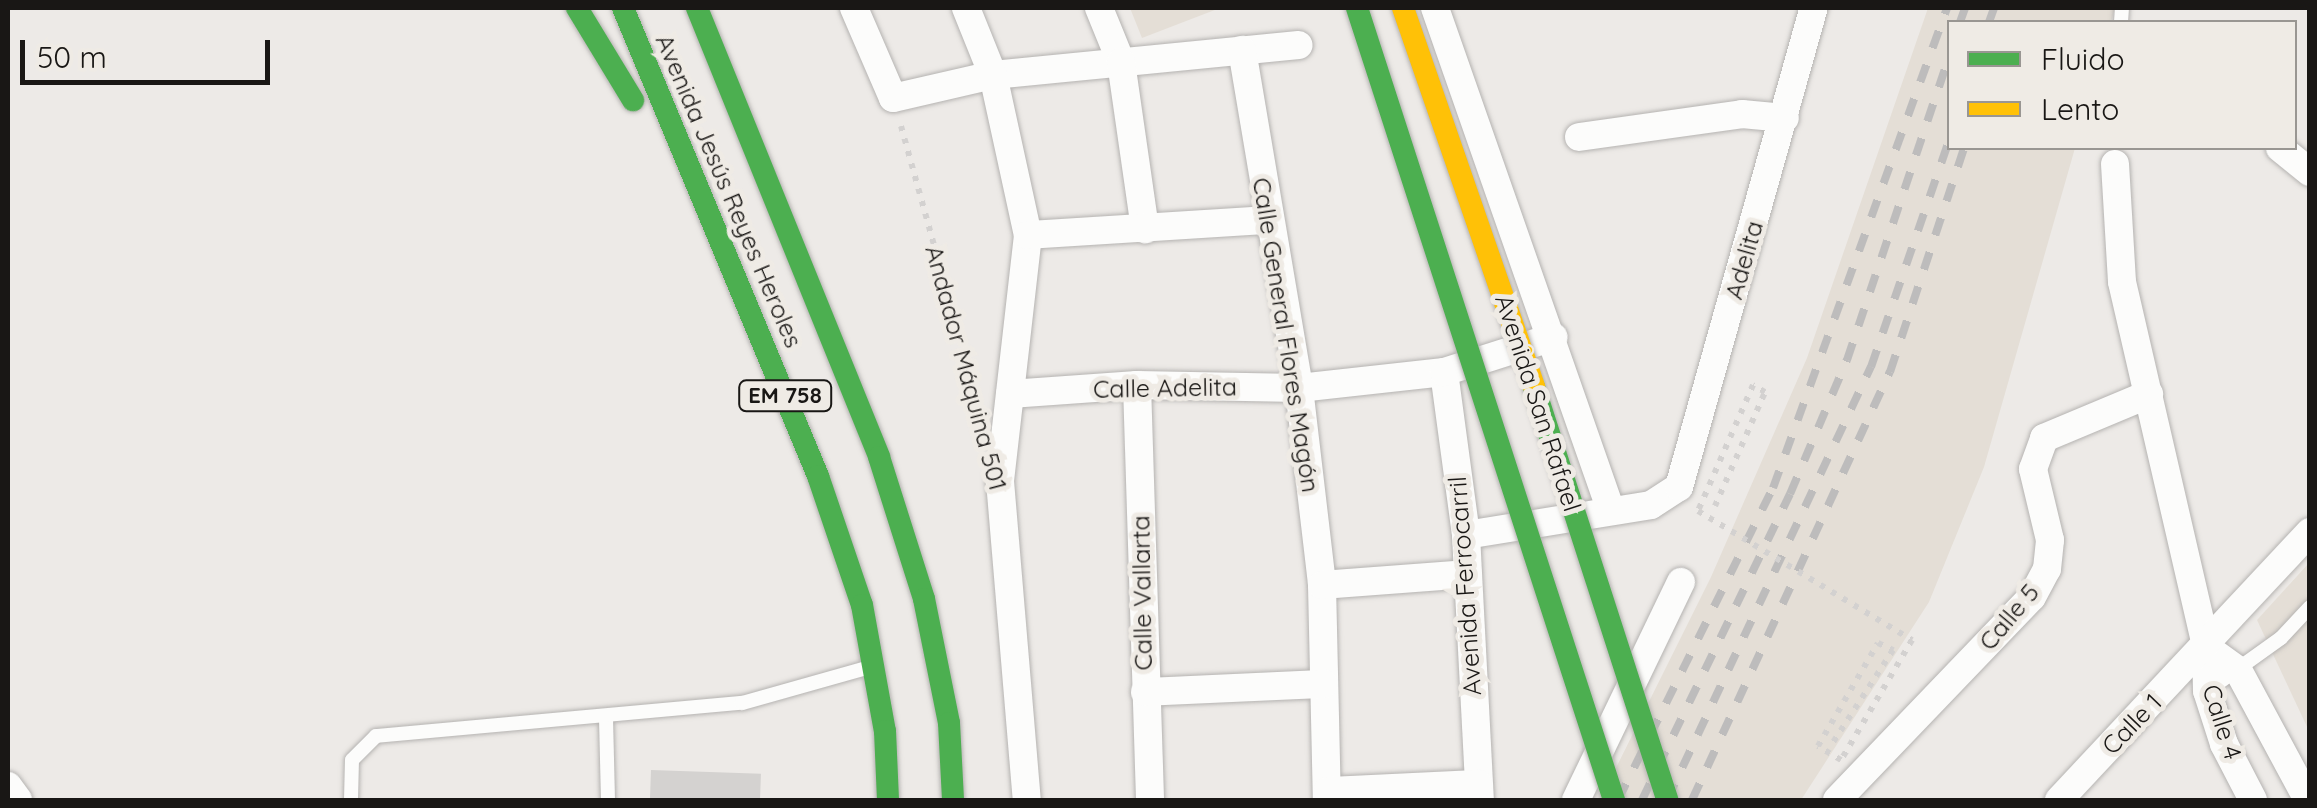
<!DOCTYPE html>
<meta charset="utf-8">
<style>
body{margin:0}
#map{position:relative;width:2317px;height:808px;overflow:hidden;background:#edeae7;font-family:Quicksand,sans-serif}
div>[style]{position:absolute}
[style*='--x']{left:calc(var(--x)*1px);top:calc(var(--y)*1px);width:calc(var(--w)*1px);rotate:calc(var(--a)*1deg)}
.built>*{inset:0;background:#e4ded6}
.building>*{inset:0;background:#d4d2d0;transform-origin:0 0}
.path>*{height:6px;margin-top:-3px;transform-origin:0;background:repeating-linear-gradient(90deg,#d3d1d0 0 5px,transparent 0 13px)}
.roads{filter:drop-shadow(0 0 2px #b5b3b1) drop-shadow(0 0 2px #b5b3b1)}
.lane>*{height:14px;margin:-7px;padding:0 7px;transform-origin:7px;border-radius:7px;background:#fcfcfb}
.street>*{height:28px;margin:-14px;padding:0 14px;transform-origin:14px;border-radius:14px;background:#fcfcfb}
.fast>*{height:22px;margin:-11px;padding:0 11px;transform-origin:11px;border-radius:11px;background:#4caf50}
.rail>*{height:8px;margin-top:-4px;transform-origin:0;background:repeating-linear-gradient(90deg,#bdbcbc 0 18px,transparent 0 36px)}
.path-bridge>*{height:6px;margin-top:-3px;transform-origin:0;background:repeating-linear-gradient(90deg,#d3d1d0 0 5px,transparent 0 13px)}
.bridges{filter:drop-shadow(0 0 2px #b5b3b1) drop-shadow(0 0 2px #b5b3b1)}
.fast-bridge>*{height:22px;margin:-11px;padding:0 11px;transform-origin:11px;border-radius:11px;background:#4caf50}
.slow-bridge>*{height:22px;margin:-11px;padding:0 11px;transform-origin:11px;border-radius:11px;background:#ffc107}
span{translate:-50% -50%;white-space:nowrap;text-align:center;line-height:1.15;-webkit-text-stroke:10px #efebe5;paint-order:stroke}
.shield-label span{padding:2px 8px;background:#efebe5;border:2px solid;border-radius:8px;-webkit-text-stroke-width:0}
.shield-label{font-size:22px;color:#191715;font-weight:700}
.street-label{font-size:25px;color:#191715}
.frame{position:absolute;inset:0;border:10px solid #191715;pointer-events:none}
.legend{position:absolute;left:1947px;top:20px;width:350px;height:130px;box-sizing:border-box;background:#efebe5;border:2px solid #999692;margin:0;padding:12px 18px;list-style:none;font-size:30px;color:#191715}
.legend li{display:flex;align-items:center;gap:20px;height:50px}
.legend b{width:50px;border:2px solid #999692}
.scale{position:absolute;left:20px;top:40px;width:250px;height:45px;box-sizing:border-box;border:5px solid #191715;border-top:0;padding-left:12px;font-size:30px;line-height:35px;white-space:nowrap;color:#191715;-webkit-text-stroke:8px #efebe5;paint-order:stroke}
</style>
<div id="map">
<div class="built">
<div style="clip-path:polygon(1130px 8px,1220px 8px,1142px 38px)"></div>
<div style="clip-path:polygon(1928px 8px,2115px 8px,2111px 22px,1950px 22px,1950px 148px,2075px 148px,1984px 467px,1929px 602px,1801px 800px,1600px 800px,1711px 577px,1807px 358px)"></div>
<div style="clip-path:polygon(2309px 563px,2309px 731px,2257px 620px)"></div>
</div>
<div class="building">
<div style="left:651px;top:770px;width:110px;height:30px;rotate:2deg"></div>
</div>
<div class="path">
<div style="--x:901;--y:126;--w:288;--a:74.5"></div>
</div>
<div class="roads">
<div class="lane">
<div style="--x:2121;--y:22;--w:14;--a:-86"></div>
<div style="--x:2207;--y:691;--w:91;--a:-35.6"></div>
<div style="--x:2281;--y:638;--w:42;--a:-46.9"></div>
<div style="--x:606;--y:718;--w:82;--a:88.6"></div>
<div style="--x:351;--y:800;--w:40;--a:-88.6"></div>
<div style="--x:352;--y:760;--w:34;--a:-45"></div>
<div style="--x:376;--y:736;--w:367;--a:-5.2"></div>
<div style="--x:742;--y:703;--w:126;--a:-15.7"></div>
</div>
<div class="street">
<div style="--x:854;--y:8;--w:98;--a:66.6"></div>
<div style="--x:893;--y:98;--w:103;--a:-13"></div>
<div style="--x:993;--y:75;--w:307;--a:-5.6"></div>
<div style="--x:966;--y:8;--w:72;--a:68.1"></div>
<div style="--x:993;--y:75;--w:164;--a:77.7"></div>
<div style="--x:1028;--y:235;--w:248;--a:96.5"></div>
<div style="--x:1000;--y:481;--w:320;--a:85.2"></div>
<div style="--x:1099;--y:8;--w:58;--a:67.8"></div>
<div style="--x:1121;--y:62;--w:169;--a:81.8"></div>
<div style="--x:1435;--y:8;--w:530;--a:70.71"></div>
<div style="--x:1242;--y:50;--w:343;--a:80.4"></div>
<div style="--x:1299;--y:388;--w:198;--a:83.3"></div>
<div style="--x:1322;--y:585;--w:215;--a:88.7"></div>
<div style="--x:1579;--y:137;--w:165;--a:-8"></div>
<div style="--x:1742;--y:114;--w:43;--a:5.3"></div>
<div style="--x:2280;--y:148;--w:38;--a:39"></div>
<div style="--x:2115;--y:164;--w:118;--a:86.6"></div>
<div style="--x:2122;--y:282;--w:375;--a:77"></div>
<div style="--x:2206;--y:647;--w:44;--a:88.7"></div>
<div style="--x:2207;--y:691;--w:56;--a:72.2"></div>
<div style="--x:2224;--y:744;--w:63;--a:62.6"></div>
<div style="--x:1028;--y:235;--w:239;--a:-3.6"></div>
<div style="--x:1444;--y:372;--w:164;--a:82.3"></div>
<div style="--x:1466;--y:535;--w:265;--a:87"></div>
<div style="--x:1137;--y:385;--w:415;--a:88.2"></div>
<div style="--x:1010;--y:394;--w:127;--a:-4.1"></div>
<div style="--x:1137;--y:385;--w:162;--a:1.1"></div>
<div style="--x:1299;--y:388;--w:146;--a:-6.3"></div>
<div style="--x:1444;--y:372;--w:115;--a:-17.7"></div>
<div style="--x:1466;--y:535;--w:187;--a:-9.2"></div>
<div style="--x:1651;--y:505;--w:33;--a:-33"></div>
<div style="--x:1679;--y:487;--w:498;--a:-74.3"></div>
<div style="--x:1322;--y:585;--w:146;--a:-4.3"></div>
<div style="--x:2206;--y:647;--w:39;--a:36"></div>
<div style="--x:2238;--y:670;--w:148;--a:61.7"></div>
<div style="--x:1145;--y:692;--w:179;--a:-2.6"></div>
<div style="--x:8;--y:786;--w:17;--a:54"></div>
<div style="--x:1328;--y:791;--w:150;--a:-2.7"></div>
<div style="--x:1576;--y:800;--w:242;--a:-64.3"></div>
<div style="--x:1837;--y:800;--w:281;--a:-46.2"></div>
<div style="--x:2032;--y:597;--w:32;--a:-62"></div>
<div style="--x:2047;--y:569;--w:29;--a:-84"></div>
<div style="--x:2050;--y:540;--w:73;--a:-103.5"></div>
<div style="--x:2033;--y:469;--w:33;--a:-70"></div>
<div style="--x:2044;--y:438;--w:114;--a:-22.7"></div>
<div style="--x:2059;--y:800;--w:367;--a:-46.9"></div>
</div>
<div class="fast">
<div style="--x:577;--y:8;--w:108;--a:58.7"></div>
<div style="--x:623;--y:8;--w:507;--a:67.38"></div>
<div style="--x:818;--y:476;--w:136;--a:71.2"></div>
<div style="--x:862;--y:605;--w:128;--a:79.7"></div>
<div style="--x:885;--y:731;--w:69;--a:87.5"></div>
<div style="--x:697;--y:8;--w:484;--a:67.9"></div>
<div style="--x:879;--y:457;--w:149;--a:72.4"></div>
<div style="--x:924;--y:599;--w:126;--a:78.6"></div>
<div style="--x:949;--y:723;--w:77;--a:87"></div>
</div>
</div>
<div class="rail">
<div style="--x:1960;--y:22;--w:15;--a:-70"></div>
<div style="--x:1989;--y:22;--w:15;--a:-70"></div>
<div style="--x:1618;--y:800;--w:348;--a:-63.6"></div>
<div style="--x:1773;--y:488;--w:511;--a:-70.07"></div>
<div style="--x:1642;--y:800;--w:340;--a:-64.2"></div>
<div style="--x:1790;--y:494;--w:146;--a:-67"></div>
<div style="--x:1847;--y:360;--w:323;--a:-71.4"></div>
<div style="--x:1667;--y:800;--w:479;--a:-64.8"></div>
<div style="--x:1871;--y:367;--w:242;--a:-71"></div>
<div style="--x:1692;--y:800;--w:472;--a:-65.2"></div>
<div style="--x:1890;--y:372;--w:236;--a:-71.7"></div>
</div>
<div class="path-bridge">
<div style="--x:1715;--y:506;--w:124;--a:-66.3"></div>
<div style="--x:1765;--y:392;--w:14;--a:-150"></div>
<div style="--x:1753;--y:385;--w:137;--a:113.6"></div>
<div style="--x:1698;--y:511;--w:250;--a:31.1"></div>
<div style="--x:1912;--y:640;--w:139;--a:120.6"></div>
<div style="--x:1841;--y:760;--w:27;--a:-149"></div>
<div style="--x:1818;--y:746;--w:119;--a:-59.8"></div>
<div style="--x:1878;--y:643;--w:17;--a:25"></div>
<div style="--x:1893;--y:650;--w:112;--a:123"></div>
</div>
<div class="bridges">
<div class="fast-bridge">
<div style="--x:1357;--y:8;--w:833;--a:72.02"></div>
<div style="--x:1534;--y:387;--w:434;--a:72.1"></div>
</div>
<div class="slow-bridge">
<div style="--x:1403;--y:8;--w:401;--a:70.9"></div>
</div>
</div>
<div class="shield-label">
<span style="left:785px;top:396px">EM 758</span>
</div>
<div class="street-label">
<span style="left:729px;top:191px;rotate:67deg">Avenida Jesús Reyes Heroles</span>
<span style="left:1744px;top:260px;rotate:-74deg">Adelita</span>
<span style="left:1286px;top:335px;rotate:81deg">Calle General Flores Magón</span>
<span style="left:966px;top:368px;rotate:75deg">Andador Máquina 501</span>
<span style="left:1165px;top:388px;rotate:-1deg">Calle Adelita</span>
<span style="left:1538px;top:403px;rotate:72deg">Avenida San Rafael</span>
<span style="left:1465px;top:586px;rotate:-94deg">Avenida Ferrocarril</span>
<span style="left:1142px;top:593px;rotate:-91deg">Calle Vallarta</span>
<span style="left:2009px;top:617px;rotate:-50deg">Calle 5</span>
<span style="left:2222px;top:722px;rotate:72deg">Calle 4</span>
<span style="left:2132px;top:724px;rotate:-46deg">Calle 1</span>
</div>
<div class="frame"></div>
<ul class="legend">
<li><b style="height:12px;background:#4caf50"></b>Fluido</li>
<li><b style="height:12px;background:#ffc107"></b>Lento</li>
</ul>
<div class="scale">50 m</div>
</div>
